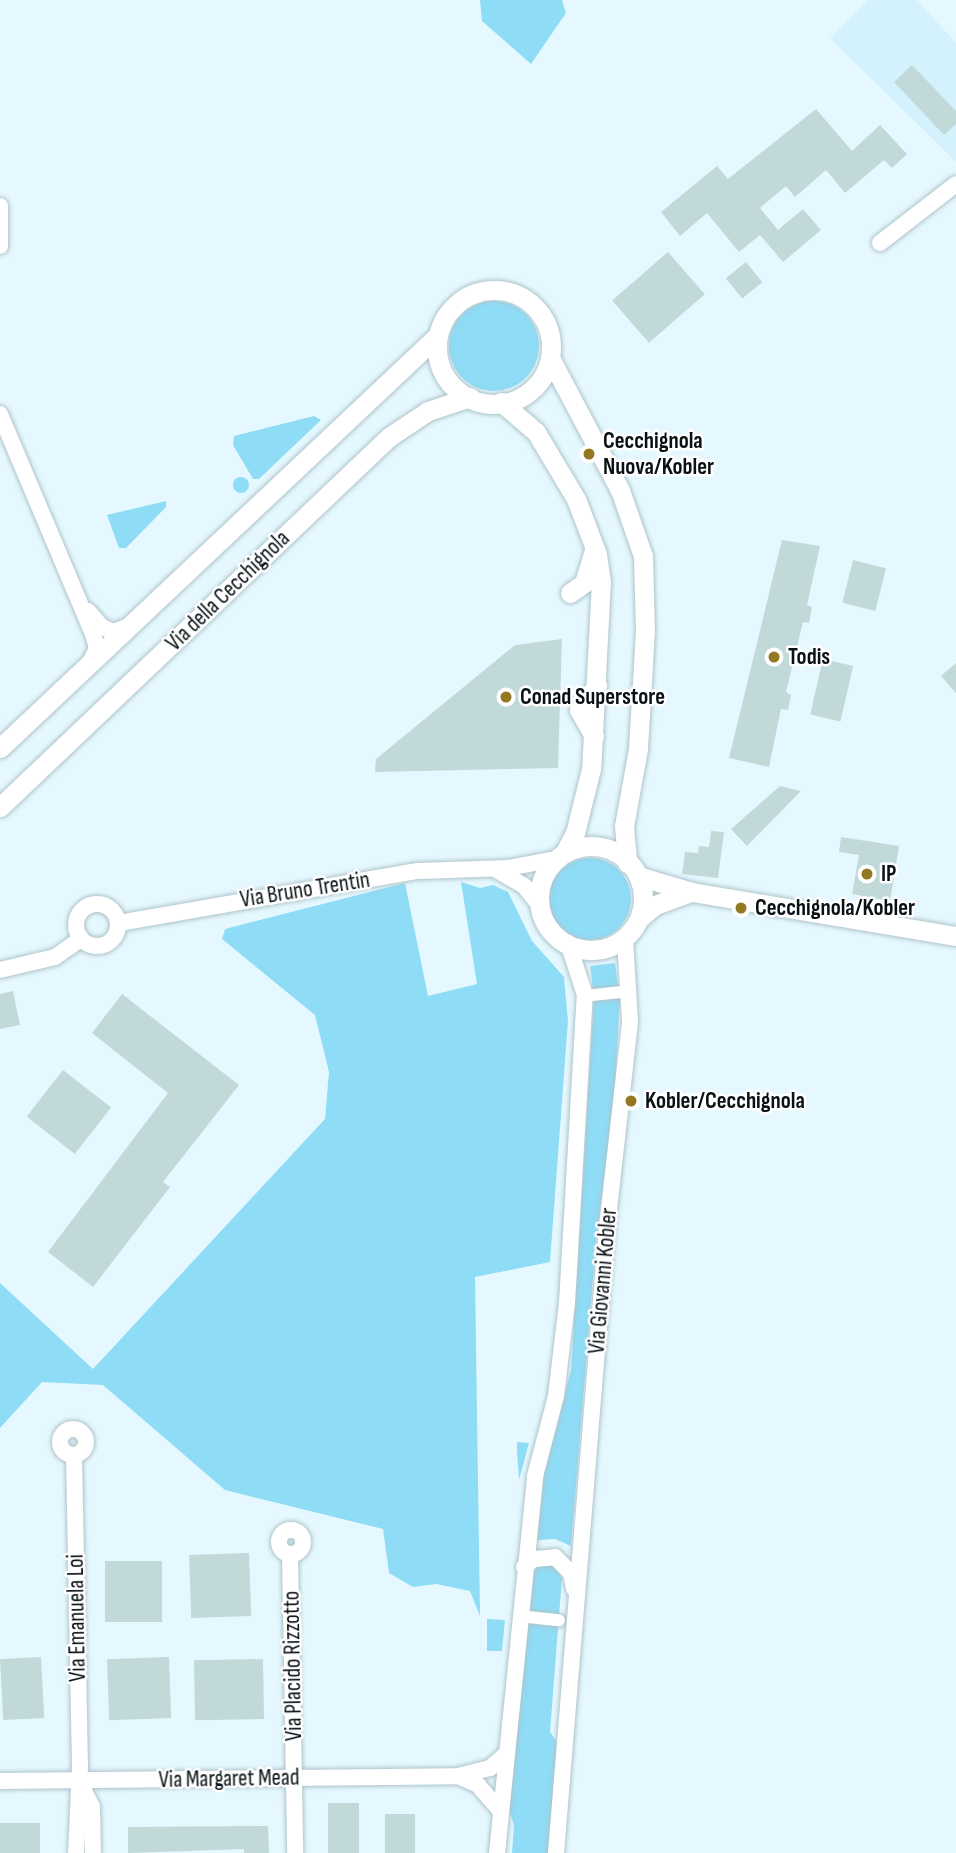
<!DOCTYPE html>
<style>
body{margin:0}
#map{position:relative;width:956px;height:1853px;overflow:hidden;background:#e6f8ff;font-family:"Sofia Sans Condensed",sans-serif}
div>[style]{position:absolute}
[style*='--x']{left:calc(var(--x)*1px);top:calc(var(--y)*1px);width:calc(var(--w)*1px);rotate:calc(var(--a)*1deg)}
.built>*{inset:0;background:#d3f2fd}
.green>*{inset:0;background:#8fdcf6;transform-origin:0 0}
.round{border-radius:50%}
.building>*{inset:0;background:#c1d9d9;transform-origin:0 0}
.roads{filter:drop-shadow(0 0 2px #aec4cb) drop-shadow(0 0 2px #aec4cb)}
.pedestrian>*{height:12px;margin:-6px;padding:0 6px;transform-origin:6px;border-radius:6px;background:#fff}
.minor>*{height:16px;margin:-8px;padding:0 8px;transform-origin:8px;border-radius:8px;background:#fff}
.minor>.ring{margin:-8px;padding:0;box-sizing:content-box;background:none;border:16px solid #fff;border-radius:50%}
.tertiary>*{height:19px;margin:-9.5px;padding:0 9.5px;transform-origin:9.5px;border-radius:9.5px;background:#fff}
.tertiary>.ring{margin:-9.5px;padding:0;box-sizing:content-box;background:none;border:19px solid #fff;border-radius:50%}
.dots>*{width:19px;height:19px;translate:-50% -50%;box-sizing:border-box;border:4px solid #fff;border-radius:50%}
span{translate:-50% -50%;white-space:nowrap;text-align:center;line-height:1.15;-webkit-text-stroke:5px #fff;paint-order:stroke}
.poi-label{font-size:23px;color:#091114;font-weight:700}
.left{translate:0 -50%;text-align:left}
.street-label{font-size:23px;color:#091114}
</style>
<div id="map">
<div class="built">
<div style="clip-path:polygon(868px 0,917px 0,956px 43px,956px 162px,830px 38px)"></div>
</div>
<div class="green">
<div style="clip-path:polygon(480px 0,562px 0,566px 13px,531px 64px,482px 21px)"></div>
<div class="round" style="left:449px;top:301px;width:90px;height:90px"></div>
<div style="clip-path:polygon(314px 416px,321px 420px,259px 479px,253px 479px,233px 445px,234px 436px)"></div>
<div class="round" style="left:233px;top:477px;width:16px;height:16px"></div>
<div style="clip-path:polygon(166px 501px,166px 507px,126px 548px,119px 548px,107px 515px)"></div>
<div class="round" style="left:549px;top:858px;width:82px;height:82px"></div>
<div style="clip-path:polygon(461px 882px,480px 888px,493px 885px,508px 892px,532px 941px,564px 977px,568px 1021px,550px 1262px,475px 1277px,480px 1616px,470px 1591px,436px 1584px,413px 1587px,389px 1573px,383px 1529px,225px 1490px,103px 1385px,42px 1382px,0 1428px,0 1283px,93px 1369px,325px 1119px,329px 1072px,315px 1015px,222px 939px,225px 929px,405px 883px,428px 996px,477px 984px)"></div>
<div style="left:615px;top:963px;width:25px;height:25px;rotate:83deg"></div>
<div style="clip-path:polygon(620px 996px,614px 1105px,596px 1241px,571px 1546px,555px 1539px,537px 1540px,543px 1479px,571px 1370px,594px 998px)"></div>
<div style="clip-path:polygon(517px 1442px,529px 1443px,519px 1480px,517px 1449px)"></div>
<div style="clip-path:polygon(539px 1564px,553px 1564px,562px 1578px,550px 1732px,557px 1742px,548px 1853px,512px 1853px,514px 1825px,508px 1807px,533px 1574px)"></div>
<div style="clip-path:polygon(487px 1619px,505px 1620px,502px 1651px,487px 1651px)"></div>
</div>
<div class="building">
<div style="clip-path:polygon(912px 65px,956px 111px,956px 124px,944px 135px,894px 82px)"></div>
<div style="clip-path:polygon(816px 109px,852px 151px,880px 125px,907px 154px,892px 168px,884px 160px,845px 193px,826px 170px,795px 197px,786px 186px,760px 208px,778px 230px,803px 209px,821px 230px,783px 262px,760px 235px,739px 252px,707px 213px,680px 236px,661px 212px,717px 166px,728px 179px)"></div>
<div style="left:668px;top:252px;width:56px;height:74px;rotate:49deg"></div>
<div style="left:746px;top:262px;width:26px;height:26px;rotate:51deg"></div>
<div style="clip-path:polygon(782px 540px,820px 546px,807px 605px,812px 607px,809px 623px,803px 622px,786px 692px,791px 695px,788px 710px,781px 709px,769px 767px,729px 758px)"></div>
<div style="left:853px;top:560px;width:34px;height:44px;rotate:14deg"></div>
<div style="clip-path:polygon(562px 639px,558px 768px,375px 772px,376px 759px,515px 645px)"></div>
<div style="left:823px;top:659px;width:31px;height:57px;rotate:13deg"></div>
<div style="clip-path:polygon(956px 663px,956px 693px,941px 676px)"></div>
<div style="clip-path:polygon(780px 786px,801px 791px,747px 846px,731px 829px)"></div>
<div style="clip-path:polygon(711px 831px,724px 832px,718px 878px,682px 874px,685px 852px,698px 853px,699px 846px,709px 847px)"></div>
<div style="clip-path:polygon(841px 837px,899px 846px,890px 901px,852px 894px,859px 855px,839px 852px)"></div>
<div style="clip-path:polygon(13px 991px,20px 1025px,0 1029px,0 994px)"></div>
<div style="clip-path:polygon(122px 994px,239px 1085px,163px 1182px,170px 1187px,93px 1287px,48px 1252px,168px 1093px,92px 1033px)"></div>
<div style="left:63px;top:1070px;width:61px;height:59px;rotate:38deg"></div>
<div style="left:249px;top:1553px;width:63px;height:60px;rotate:88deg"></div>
<div style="left:105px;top:1561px;width:57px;height:61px"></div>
<div style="left:41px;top:1657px;width:61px;height:41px;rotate:87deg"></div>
<div style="left:169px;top:1657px;width:61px;height:62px;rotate:88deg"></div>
<div style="left:263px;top:1659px;width:60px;height:69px;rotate:89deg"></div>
<div style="left:328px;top:1803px;width:31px;height:50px"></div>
<div style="left:385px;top:1814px;width:30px;height:39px"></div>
<div style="left:40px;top:1823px;width:30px;height:40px;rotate:90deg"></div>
<div style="clip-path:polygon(268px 1826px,269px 1853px,244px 1853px,244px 1849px,128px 1853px,128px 1827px)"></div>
</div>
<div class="roads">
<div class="pedestrian">
<div style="--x:593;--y:995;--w:27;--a:-6"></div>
<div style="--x:528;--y:1617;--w:31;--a:6"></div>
</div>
<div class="minor">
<div style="--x:0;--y:206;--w:40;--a:90"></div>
<div style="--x:880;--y:243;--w:96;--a:-37.8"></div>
<div style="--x:0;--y:414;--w:239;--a:67.1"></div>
<div style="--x:93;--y:634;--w:15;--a:74"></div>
<div style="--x:97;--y:648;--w:17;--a:115"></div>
<div style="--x:88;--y:611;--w:21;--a:49"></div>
<div style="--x:102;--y:627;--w:13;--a:23"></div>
<div style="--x:114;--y:632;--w:16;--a:-22"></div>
<div style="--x:495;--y:869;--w:34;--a:30"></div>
<div style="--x:524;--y:886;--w:22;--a:51"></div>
<div class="ring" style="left:76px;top:904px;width:26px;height:26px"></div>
<div style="--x:119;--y:923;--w:303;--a:-9.9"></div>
<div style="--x:418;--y:871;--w:90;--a:-1.9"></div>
<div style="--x:508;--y:868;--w:44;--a:-10.5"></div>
<div style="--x:0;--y:970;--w:57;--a:-13.3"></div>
<div style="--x:55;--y:957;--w:32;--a:-35"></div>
<div class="ring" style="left:60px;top:1429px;width:10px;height:10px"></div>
<div style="--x:74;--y:1455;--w:311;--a:88.9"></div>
<div style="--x:80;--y:1766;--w:87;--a:92.6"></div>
<div class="ring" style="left:279px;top:1530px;width:8px;height:8px"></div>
<div style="--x:290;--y:1554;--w:299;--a:89"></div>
<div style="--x:524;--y:1567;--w:13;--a:-39"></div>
<div style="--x:534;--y:1559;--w:21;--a:-5"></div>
<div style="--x:555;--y:1557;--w:23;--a:45"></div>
<div style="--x:571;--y:1573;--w:16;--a:79"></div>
<div style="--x:458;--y:1776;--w:22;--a:24"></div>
<div style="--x:478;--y:1785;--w:33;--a:49"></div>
<div style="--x:0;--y:1781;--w:458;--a:-0.6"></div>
<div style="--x:458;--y:1776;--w:33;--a:-14"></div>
<div style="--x:490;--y:1768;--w:20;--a:-41"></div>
<div style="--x:79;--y:1781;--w:29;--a:63"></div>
<div style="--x:92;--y:1807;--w:46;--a:88.8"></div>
<div style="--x:497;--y:1853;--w:379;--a:-84.2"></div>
<div style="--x:535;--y:1476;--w:83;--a:-75.3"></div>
<div style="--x:556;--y:1396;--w:94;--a:-83.3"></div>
<div style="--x:567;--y:1303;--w:309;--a:-86.7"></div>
<div style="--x:585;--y:995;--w:55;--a:-108.1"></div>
<div style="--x:556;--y:1853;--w:628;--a:-85.34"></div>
<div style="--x:607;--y:1227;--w:207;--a:-83.6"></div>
<div style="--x:630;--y:1021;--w:81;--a:-93.5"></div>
</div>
<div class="tertiary">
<div class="ring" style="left:437px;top:290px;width:95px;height:95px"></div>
<div style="--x:550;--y:358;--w:149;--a:62.1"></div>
<div style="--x:620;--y:490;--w:70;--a:70.8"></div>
<div style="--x:643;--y:556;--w:74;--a:88.5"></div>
<div style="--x:645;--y:630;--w:119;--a:93.4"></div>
<div style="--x:638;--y:749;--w:78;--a:100.3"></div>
<div style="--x:624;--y:826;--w:37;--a:85"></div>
<div style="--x:501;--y:402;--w:46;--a:40.6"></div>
<div style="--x:536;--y:432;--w:78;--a:59.2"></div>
<div style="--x:576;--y:499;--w:59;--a:69.1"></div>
<div style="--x:597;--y:554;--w:27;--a:82"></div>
<div style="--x:601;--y:581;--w:188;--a:93"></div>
<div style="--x:591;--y:769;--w:66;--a:104"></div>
<div style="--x:575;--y:833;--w:21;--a:118"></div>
<div style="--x:570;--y:593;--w:17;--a:-36"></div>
<div style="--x:584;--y:583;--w:34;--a:-73"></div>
<div style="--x:594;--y:736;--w:30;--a:-120"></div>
<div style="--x:579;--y:710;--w:31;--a:-54"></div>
<div style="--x:0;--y:748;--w:598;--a:-43.31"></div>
<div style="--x:0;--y:807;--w:537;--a:-43.57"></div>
<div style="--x:389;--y:437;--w:47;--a:-33.7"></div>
<div style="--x:428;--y:411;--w:44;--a:-18.4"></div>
<div class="ring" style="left:539px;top:846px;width:85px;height:85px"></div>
<div style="--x:638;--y:876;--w:56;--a:16.5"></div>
<div style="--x:692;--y:892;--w:268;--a:9.5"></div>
<div style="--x:642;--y:916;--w:17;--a:-40"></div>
<div style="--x:655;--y:905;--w:38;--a:-20"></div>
</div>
</div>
<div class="dots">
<div style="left:589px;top:454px;background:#957921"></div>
<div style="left:774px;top:657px;background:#957921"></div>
<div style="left:506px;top:697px;background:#957921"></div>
<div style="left:867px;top:874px;background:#957921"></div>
<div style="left:741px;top:908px;background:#957921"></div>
<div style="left:631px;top:1101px;background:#957921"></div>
</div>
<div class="poi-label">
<span class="left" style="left:603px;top:454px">Cecchignola<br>Nuova/Kobler</span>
<span class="left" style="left:788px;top:657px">Todis</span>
<span class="left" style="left:520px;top:697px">Conad Superstore</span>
<span class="left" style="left:881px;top:874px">IP</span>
<span class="left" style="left:755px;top:908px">Cecchignola/Kobler</span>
<span class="left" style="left:645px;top:1101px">Kobler/Cecchignola</span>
</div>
<div class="street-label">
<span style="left:228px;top:591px;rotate:-44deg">Via della Cecchignola</span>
<span style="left:305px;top:890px;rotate:-9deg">Via Bruno Trentin</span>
<span style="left:603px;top:1281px;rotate:-85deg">Via Giovanni Kobler</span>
<span style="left:77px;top:1618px;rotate:-91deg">Via Emanuela Loi</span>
<span style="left:293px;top:1666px;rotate:-91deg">Via Placido Rizzotto</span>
<span style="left:229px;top:1779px;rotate:-1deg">Via Margaret Mead</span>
</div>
</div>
